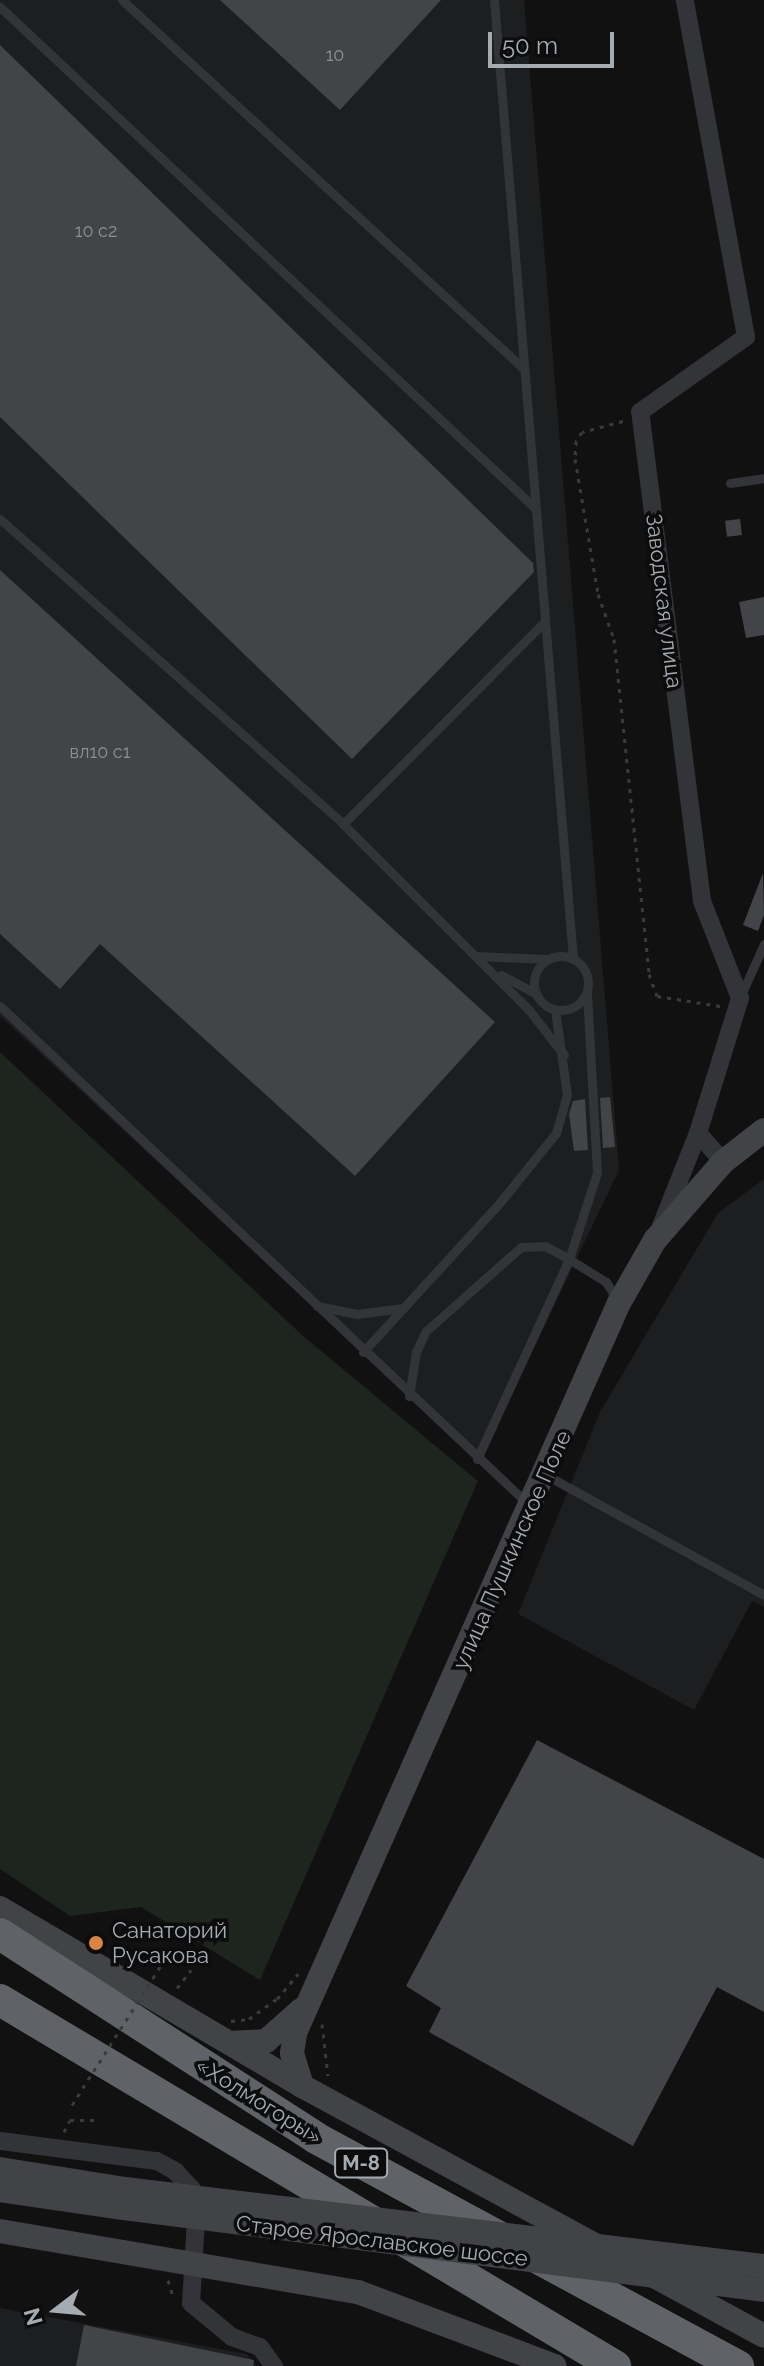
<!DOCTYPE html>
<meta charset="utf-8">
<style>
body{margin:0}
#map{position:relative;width:764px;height:2366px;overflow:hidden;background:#111112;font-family:Raleway,sans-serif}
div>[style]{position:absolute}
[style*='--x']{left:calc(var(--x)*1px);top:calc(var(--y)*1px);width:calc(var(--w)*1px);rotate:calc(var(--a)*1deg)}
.built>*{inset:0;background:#1d1e1f}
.green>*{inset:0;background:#1e241e}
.building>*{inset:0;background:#434447;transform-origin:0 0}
.path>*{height:3px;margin-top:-1.5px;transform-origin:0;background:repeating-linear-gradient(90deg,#393b3d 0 4px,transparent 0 10px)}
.lane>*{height:9px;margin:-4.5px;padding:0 4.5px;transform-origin:4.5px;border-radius:4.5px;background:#323437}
.lane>.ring{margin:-4.5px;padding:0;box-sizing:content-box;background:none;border:9px solid #323437;border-radius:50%}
.street>*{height:18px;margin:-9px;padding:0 9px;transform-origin:9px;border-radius:9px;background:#323437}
.secondary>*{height:24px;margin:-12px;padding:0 12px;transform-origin:12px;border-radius:12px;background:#414346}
.highway>*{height:32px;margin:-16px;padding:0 16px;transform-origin:16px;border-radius:16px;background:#5f6367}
.path-bridge>*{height:3px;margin-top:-1.5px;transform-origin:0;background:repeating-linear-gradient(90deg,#393b3d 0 4px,transparent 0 10px)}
.secondary-bridge>*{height:24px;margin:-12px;padding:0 12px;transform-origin:12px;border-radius:12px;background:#414346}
.dots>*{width:22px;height:22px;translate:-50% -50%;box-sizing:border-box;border:4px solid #0c0c0d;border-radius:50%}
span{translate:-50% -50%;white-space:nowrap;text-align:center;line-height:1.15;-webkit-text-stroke:7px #0c0c0d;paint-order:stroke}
.number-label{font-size:18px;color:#8c9196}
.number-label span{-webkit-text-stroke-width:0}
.shield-label span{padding:2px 6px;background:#0c0c0d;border:2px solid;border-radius:6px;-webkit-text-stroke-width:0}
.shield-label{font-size:20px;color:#a4abb1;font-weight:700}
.street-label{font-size:22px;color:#a4abb1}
.poi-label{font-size:22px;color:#a4abb1}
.left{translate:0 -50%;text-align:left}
.north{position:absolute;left:16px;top:2270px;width:80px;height:80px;-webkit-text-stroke:6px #0c0c0d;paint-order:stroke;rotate:254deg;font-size:22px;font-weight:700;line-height:32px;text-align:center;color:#a4abb1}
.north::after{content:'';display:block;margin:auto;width:28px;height:36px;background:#a4abb1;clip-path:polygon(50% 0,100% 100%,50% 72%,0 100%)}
.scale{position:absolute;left:488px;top:32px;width:126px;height:36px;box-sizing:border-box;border:4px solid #a4abb1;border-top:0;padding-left:10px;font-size:24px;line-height:28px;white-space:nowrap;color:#a4abb1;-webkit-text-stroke:6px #0c0c0d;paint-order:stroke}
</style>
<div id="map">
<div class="built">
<div style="clip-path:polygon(0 0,524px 0,619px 1170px,480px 1461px,0 1016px)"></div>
<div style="clip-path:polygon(764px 1179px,764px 1607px,752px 1601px,694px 1710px,518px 1614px,600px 1412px,718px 1213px)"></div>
<div style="clip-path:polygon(0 2308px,247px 2354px,257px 2366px,0 2366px)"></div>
</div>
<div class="green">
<div style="clip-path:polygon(0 1052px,303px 1336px,478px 1481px,260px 1980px,141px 1907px,70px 1916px,0 1869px)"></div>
</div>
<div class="building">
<div style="clip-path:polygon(220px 0,441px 0,340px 110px)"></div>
<div style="clip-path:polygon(0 45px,533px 563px,534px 572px,352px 759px,0 417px)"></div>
<div style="left:740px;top:519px;width:16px;height:15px;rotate:83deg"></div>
<div style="clip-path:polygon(0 570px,495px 1022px,355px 1176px,100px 944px,60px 989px,0 934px)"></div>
<div style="clip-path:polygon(764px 597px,764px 635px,746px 638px,739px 602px)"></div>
<div style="clip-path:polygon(763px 873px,764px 915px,758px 931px,743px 925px)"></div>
<div style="clip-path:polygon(610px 1097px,615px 1147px,603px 1148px,600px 1098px)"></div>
<div style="clip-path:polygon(585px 1099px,588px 1150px,574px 1151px,569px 1114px,573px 1101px)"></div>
<div style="clip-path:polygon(537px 1740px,764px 1859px,764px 2012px,717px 1987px,633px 2146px,429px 2032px,441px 2008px,406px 1986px)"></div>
<div style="clip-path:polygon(84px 2325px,254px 2360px,253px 2366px,76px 2366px)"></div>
</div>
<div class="path">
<div style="--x:623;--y:421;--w:42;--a:165"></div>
<div style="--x:582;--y:432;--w:11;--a:124"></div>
<div style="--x:576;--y:441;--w:18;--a:93"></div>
<div style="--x:575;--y:459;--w:137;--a:80.3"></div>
<div style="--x:598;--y:594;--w:48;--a:70.4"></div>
<div style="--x:614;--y:639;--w:337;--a:84"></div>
<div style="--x:649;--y:974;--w:23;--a:70"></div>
<div style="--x:657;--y:996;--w:64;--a:9"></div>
<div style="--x:177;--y:1988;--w:23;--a:-52"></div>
<div style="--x:231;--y:2021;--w:18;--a:-6"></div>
<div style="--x:249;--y:2019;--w:34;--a:-36"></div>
<div style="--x:277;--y:1999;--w:33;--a:-50"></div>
<div style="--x:322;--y:2024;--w:52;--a:83.4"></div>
<div style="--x:64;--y:2132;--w:13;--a:-63"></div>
<div style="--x:70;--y:2120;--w:27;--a:0"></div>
<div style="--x:168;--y:2280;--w:17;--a:73"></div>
</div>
<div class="lane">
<div style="--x:122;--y:0;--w:546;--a:42.55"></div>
<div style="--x:494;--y:0;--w:961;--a:85.29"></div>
<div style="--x:0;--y:7;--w:734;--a:43.12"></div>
<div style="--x:730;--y:483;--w:34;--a:-8"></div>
<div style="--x:0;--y:519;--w:459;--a:41.6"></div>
<div style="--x:343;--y:824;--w:263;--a:45"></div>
<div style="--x:529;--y:1010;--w:57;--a:52.1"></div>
<div style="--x:343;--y:824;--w:286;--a:-45.1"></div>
<div class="ring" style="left:534px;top:956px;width:45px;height:45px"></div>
<div style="--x:476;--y:956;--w:71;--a:2.4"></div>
<div style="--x:501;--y:975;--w:40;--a:28"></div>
<div style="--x:741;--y:995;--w:56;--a:-65.7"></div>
<div style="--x:0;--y:1006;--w:724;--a:43.32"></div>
<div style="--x:317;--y:1306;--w:41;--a:11.3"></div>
<div style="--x:357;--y:1314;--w:47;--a:-7.3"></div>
<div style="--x:363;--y:1352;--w:198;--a:-47.5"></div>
<div style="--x:497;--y:1206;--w:94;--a:-51.1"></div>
<div style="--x:556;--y:1133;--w:40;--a:-74"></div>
<div style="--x:567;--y:1095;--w:86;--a:-98"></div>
<div style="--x:409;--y:1396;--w:45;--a:-81"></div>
<div style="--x:416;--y:1352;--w:23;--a:-65"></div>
<div style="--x:426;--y:1331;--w:127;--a:-41.5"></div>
<div style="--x:521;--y:1247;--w:24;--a:-2"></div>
<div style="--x:545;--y:1246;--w:27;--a:28"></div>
<div style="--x:569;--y:1259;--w:44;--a:31.9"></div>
<div style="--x:606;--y:1282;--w:22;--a:58"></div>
<div style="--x:477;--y:1459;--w:220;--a:-65.3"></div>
<div style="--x:569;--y:1259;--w:90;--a:-72"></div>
<div style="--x:597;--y:1173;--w:181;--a:-93.2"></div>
<div style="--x:546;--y:1475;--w:249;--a:28.8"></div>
</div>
<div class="street">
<div style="--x:698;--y:1133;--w:38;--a:49"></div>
<div style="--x:661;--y:1226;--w:100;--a:-68.3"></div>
<div style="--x:698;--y:1133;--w:141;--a:-72.7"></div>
<div style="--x:740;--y:998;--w:104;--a:-111.4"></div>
<div style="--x:702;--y:901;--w:493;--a:-97.2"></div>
<div style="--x:640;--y:412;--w:130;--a:-35.3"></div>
<div style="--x:746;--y:337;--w:342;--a:-100.3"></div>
<div style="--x:0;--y:2141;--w:158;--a:7.3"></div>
<div style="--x:157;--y:2161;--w:21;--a:29"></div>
<div style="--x:175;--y:2171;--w:25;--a:47"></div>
<div style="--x:192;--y:2189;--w:15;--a:70"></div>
<div style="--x:197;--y:2203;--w:100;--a:93.4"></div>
<div style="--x:191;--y:2303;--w:53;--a:39.7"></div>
<div style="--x:232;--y:2337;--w:30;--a:20"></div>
<div style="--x:260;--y:2347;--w:24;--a:54"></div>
</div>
<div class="secondary">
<div style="--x:0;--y:1908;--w:351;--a:30.5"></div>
<div style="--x:302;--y:2086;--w:336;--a:28.5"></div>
<div style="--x:230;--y:2043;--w:36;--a:-3"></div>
<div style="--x:266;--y:2041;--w:47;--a:-41.5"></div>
<div style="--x:302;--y:2086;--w:34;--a:-107"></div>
<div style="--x:292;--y:2053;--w:20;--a:-81"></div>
<div style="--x:295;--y:2033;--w:799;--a:-66.07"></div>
<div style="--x:619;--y:1303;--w:73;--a:-60.3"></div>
<div style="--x:655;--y:1240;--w:103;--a:-48.9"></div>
<div style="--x:723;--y:1162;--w:52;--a:-38"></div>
<div style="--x:0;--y:2169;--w:127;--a:9.1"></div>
<div style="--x:0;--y:2190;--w:125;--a:8.3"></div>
<div style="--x:0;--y:2231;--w:363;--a:9.7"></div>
<div style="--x:358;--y:2292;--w:210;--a:20.6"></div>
<div style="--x:654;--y:2276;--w:125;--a:28.6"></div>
</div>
<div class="highway">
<div style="--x:0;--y:1934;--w:376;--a:32.8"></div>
<div style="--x:316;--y:2138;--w:480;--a:28.4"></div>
<div style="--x:0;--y:2000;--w:716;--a:30.76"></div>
</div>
<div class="path-bridge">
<div style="--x:72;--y:2105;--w:177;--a:-57.5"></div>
</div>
<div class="secondary-bridge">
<div style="--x:125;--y:2189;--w:644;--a:6.87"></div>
<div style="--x:124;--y:2208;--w:645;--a:7.3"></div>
</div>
<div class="dots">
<div style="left:96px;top:1943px;background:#d98442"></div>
</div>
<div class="number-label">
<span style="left:335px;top:55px">10</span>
<span style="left:96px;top:231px">10 с2</span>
<span style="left:100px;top:752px">вл10 с1</span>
</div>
<div class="shield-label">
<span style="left:361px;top:2163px">М-8</span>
</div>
<div class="street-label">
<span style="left:664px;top:601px;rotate:83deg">Заводская улица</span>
<span style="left:512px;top:1550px;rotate:-66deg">улица Пушкинское Поле</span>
<span style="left:259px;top:2101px;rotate:32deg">«Холмогоры»</span>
<span style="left:382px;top:2241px;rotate:7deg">Старое Ярославское шоссе</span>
</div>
<div class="poi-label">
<span class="left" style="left:112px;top:1943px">Санаторий<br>Русакова</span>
</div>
<div class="north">N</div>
<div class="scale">50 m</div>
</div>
